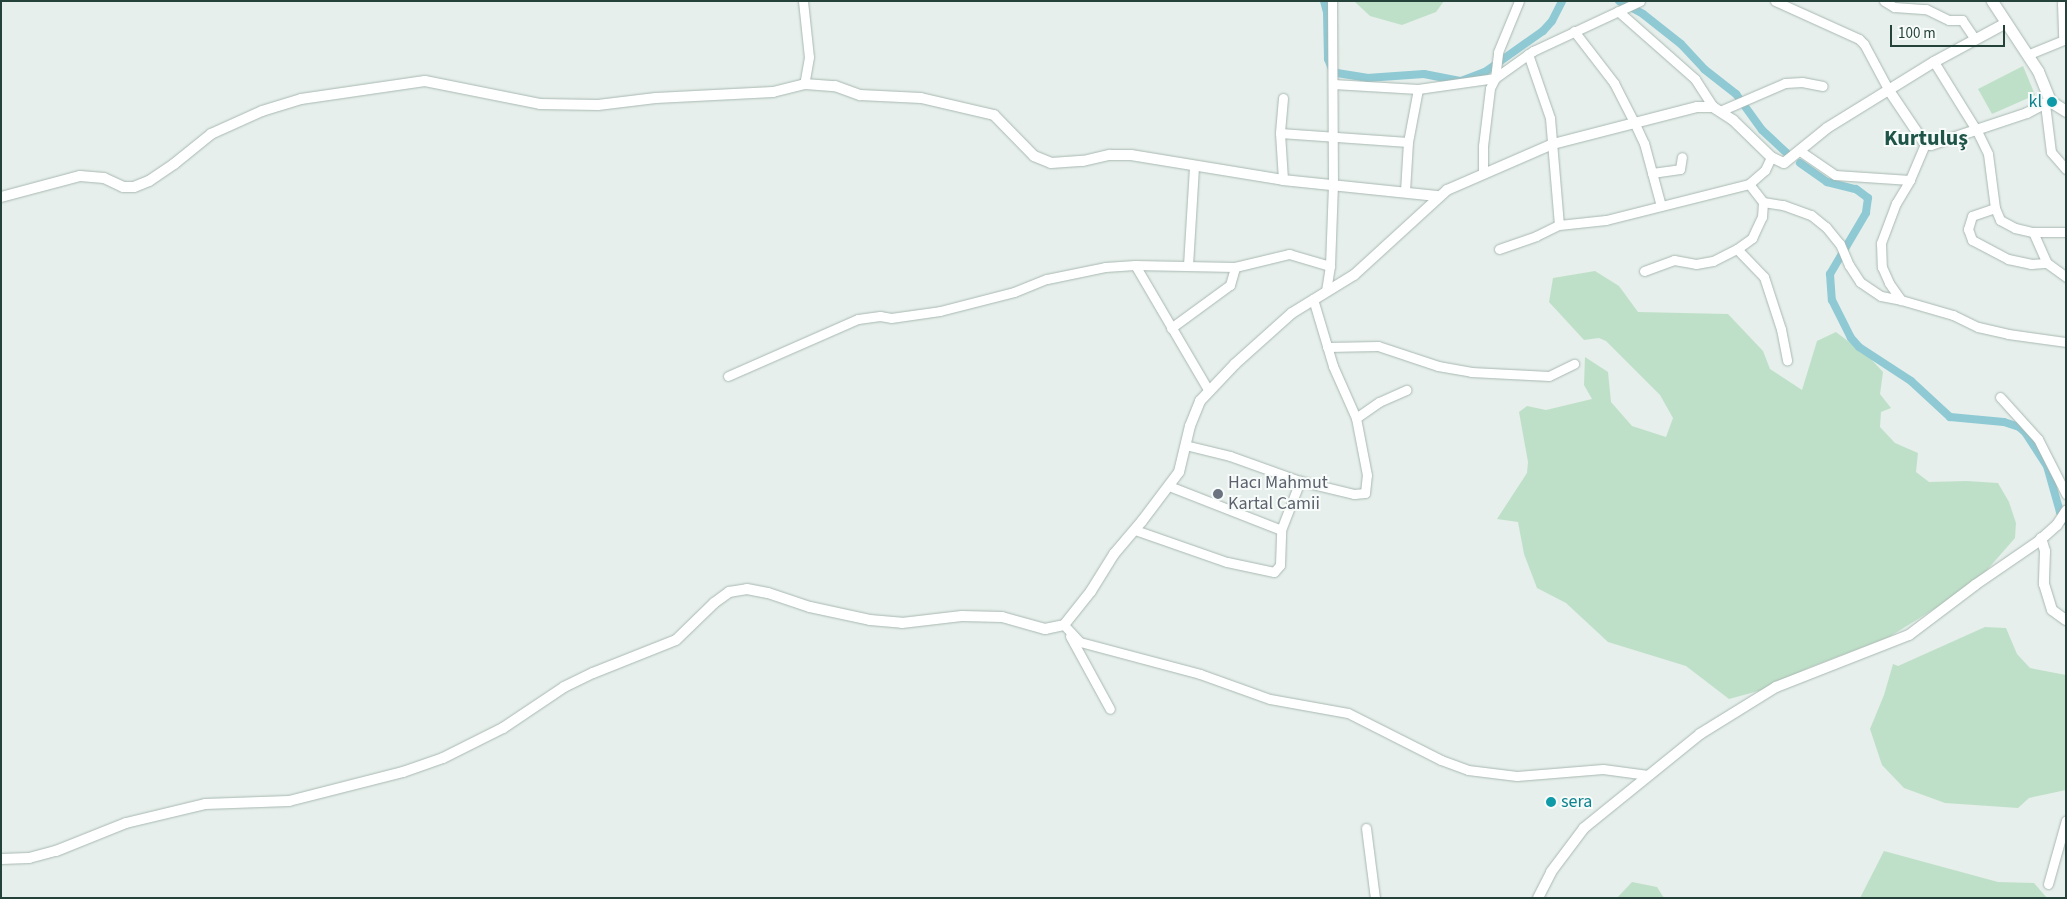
<!DOCTYPE html>
<meta charset="utf-8">
<style>
body{margin:0}
#map{position:relative;width:2067px;height:899px;overflow:hidden;background:#e6efeb;font-family:"Source Sans 3",sans-serif}
div>[style]{position:absolute}
[style*='--x']{left:calc(var(--x)*1px);top:calc(var(--y)*1px);width:calc(var(--w)*1px);rotate:calc(var(--a)*1deg)}
.green>*{inset:0;background:#bfe0c8}
.canal>*{height:8px;margin:-4px;padding:0 4px;transform-origin:4px;border-radius:4px;background:#8ec9d4}
.roads{filter:drop-shadow(0 0 1px #a8b8b2) drop-shadow(0 0 1px #a8b8b2)}
.minor>*{height:9px;margin:-4.5px;padding:0 4.5px;transform-origin:4.5px;border-radius:4.5px;background:#fff}
.tertiary>*{height:10px;margin:-5px;padding:0 5px;transform-origin:5px;border-radius:5px;background:#fff}
.secondary>*{height:11px;margin:-5.5px;padding:0 5.5px;transform-origin:5.5px;border-radius:5.5px;background:#fff}
.dots>*{width:14px;height:14px;translate:-50% -50%;box-sizing:border-box;border:2px solid #f7fbf9;border-radius:50%}
span{translate:-50% -50%;white-space:nowrap;text-align:center;line-height:1.15;-webkit-text-stroke:4px #f7fbf9;paint-order:stroke}
.culture-label{font-size:18px;color:#0d838f}
.right{translate:-100% -50%;text-align:right}
.left{translate:0 -50%;text-align:left}
.worship-label{font-size:18px;color:#5b616d}
.district-label{font-size:22px;color:#1f5548;font-weight:700}
.frame{position:absolute;inset:0;border:2px solid #24423a;pointer-events:none}
.scale{position:absolute;left:1890px;top:25px;width:115px;height:22px;box-sizing:border-box;border:2px solid #24423a;border-top:0;padding-left:6px;font-size:15px;line-height:18px;white-space:nowrap;color:#24423a;-webkit-text-stroke:4px #f7fbf9;paint-order:stroke}
</style>
<div id="map">
<div class="green">
<div style="clip-path:polygon(1354px 1px,1444px 1px,1436px 12px,1402px 25px,1370px 16px)"></div>
<div style="clip-path:polygon(2023px 66px,2035px 95px,1992px 114px,1978px 89px)"></div>
<div style="clip-path:polygon(1595px 271px,1619px 286px,1638px 312px,1728px 314px,1763px 351px,1770px 369px,1802px 390px,1817px 341px,1836px 332px,1870px 358px,1883px 372px,1880px 394px,1891px 408px,1881px 412px,1880px 427px,1895px 443px,1918px 453px,1916px 472px,1929px 482px,1967px 481px,1998px 483px,2009px 502px,2016px 523px,2015px 538px,1987px 570px,1939px 606px,1889px 637px,1808px 668px,1762px 690px,1729px 699px,1686px 666px,1608px 642px,1566px 603px,1537px 588px,1524px 554px,1518px 522px,1497px 519px,1527px 473px,1528px 462px,1519px 412px,1527px 406px,1546px 410px,1592px 399px,1584px 385px,1585px 357px,1608px 372px,1611px 402px,1632px 426px,1666px 437px,1673px 418px,1660px 395px,1606px 341px,1599px 338px,1584px 340px,1549px 302px,1553px 278px)"></div>
<div style="clip-path:polygon(1985px 627px,2006px 628px,2017px 654px,2030px 668px,2066px 675px,2066px 790px,2029px 798px,2018px 808px,1945px 803px,1904px 788px,1882px 765px,1870px 729px,1884px 695px,1893px 664px,1898px 666px)"></div>
<div style="clip-path:polygon(1884px 851px,1998px 882px,2034px 883px,2047px 898px,1860px 898px)"></div>
<div style="clip-path:polygon(1632px 882px,1657px 887px,1664px 898px,1617px 898px)"></div>
</div>
<div class="canal">
<div style="--x:1324;--y:1;--w:11;--a:75"></div>
<div style="--x:1327;--y:12;--w:47;--a:88.8"></div>
<div style="--x:1328;--y:59;--w:11;--a:68"></div>
<div style="--x:1332;--y:69;--w:6;--a:39"></div>
<div style="--x:1337;--y:73;--w:30;--a:9"></div>
<div style="--x:1367;--y:78;--w:57;--a:-4"></div>
<div style="--x:1424;--y:74;--w:38;--a:11"></div>
<div style="--x:1461;--y:81;--w:26;--a:-21"></div>
<div style="--x:1485;--y:72;--w:71;--a:-35.3"></div>
<div style="--x:1543;--y:31;--w:13;--a:-48"></div>
<div style="--x:1552;--y:21;--w:22;--a:-63"></div>
<div style="--x:1619;--y:1;--w:27;--a:28"></div>
<div style="--x:1643;--y:14;--w:48;--a:38.3"></div>
<div style="--x:1681;--y:44;--w:34;--a:47"></div>
<div style="--x:1704;--y:69;--w:41;--a:38"></div>
<div style="--x:1736;--y:94;--w:44;--a:54.2"></div>
<div style="--x:1762;--y:130;--w:34;--a:43"></div>
<div style="--x:1800;--y:163;--w:33;--a:35"></div>
<div style="--x:1827;--y:182;--w:30;--a:14"></div>
<div style="--x:1856;--y:189;--w:15;--a:37"></div>
<div style="--x:1868;--y:198;--w:15;--a:98"></div>
<div style="--x:1866;--y:213;--w:71;--a:120.5"></div>
<div style="--x:1830;--y:274;--w:26;--a:86"></div>
<div style="--x:1832;--y:300;--w:42;--a:63.4"></div>
<div style="--x:1851;--y:338;--w:12;--a:48"></div>
<div style="--x:1859;--y:347;--w:62;--a:33.2"></div>
<div style="--x:1911;--y:381;--w:53;--a:42.7"></div>
<div style="--x:1950;--y:417;--w:54;--a:5.3"></div>
<div style="--x:2004;--y:422;--w:16;--a:18"></div>
<div style="--x:2019;--y:427;--w:8;--a:40"></div>
<div style="--x:2025;--y:432;--w:40;--a:57.1"></div>
<div style="--x:2047;--y:466;--w:48;--a:74.2"></div>
<div style="--x:2060;--y:512;--w:11;--a:56"></div>
</div>
<div class="roads">
<div class="minor">
<div style="--x:803;--y:1;--w:56;--a:83.9"></div>
<div style="--x:809;--y:57;--w:27;--a:100"></div>
<div style="--x:1775;--y:1;--w:92;--a:24.3"></div>
<div style="--x:1859;--y:39;--w:7;--a:45"></div>
<div style="--x:1864;--y:44;--w:51;--a:61.9"></div>
<div style="--x:1884;--y:1;--w:12;--a:31"></div>
<div style="--x:1894;--y:7;--w:32;--a:4"></div>
<div style="--x:1926;--y:9;--w:25;--a:26"></div>
<div style="--x:1949;--y:20;--w:13;--a:0"></div>
<div style="--x:1962;--y:20;--w:23;--a:56"></div>
<div style="--x:2062;--y:3;--w:36;--a:88"></div>
<div style="--x:1618;--y:11;--w:103;--a:41.4"></div>
<div style="--x:1695;--y:79;--w:33;--a:57"></div>
<div style="--x:1574;--y:31;--w:66;--a:52.4"></div>
<div style="--x:1614;--y:83;--w:46;--a:62.9"></div>
<div style="--x:1635;--y:124;--w:21;--a:65"></div>
<div style="--x:1644;--y:143;--w:65;--a:74.9"></div>
<div style="--x:1528;--y:54;--w:68;--a:71"></div>
<div style="--x:1550;--y:118;--w:107;--a:85.2"></div>
<div style="--x:1559;--y:225;--w:47;--a:-6.1"></div>
<div style="--x:1606;--y:220;--w:147;--a:-14.1"></div>
<div style="--x:1749;--y:184;--w:21;--a:-41"></div>
<div style="--x:1765;--y:170;--w:14;--a:-65"></div>
<div style="--x:2027;--y:55;--w:42;--a:-22.3"></div>
<div style="--x:1934;--y:62;--w:81;--a:58.1"></div>
<div style="--x:1977;--y:131;--w:25;--a:64"></div>
<div style="--x:1988;--y:154;--w:54;--a:82.6"></div>
<div style="--x:1995;--y:208;--w:13;--a:67"></div>
<div style="--x:2000;--y:220;--w:17;--a:28"></div>
<div style="--x:2015;--y:228;--w:18;--a:13"></div>
<div style="--x:2033;--y:232;--w:34;--a:66"></div>
<div style="--x:2047;--y:263;--w:24;--a:36"></div>
<div style="--x:1333;--y:84;--w:85;--a:3.4"></div>
<div style="--x:1283;--y:98;--w:35;--a:95"></div>
<div style="--x:1280;--y:133;--w:47;--a:86.3"></div>
<div style="--x:2045;--y:104;--w:48;--a:82.9"></div>
<div style="--x:2051;--y:152;--w:23;--a:49"></div>
<div style="--x:1720;--y:111;--w:71;--a:-23.3"></div>
<div style="--x:1785;--y:83;--w:17;--a:-3"></div>
<div style="--x:1802;--y:82;--w:21;--a:11"></div>
<div style="--x:1280;--y:133;--w:128;--a:4"></div>
<div style="--x:1925;--y:144;--w:39;--a:113"></div>
<div style="--x:1910;--y:180;--w:27;--a:121"></div>
<div style="--x:1896;--y:203;--w:43;--a:110.6"></div>
<div style="--x:1881;--y:243;--w:24;--a:88"></div>
<div style="--x:1882;--y:267;--w:17;--a:66"></div>
<div style="--x:1889;--y:283;--w:21;--a:55"></div>
<div style="--x:1901;--y:300;--w:54;--a:16.1"></div>
<div style="--x:1953;--y:315;--w:28;--a:26"></div>
<div style="--x:1978;--y:327;--w:31;--a:13"></div>
<div style="--x:2008;--y:334;--w:59;--a:7.9"></div>
<div style="--x:1800;--y:151;--w:42;--a:34.4"></div>
<div style="--x:1835;--y:175;--w:75;--a:3.8"></div>
<div style="--x:1483;--y:173;--w:27;--a:-90"></div>
<div style="--x:1483;--y:146;--w:58;--a:-83.1"></div>
<div style="--x:1490;--y:88;--w:11;--a:-63"></div>
<div style="--x:1495;--y:78;--w:26;--a:-83"></div>
<div style="--x:1498;--y:52;--w:55;--a:-67.6"></div>
<div style="--x:1652;--y:173;--w:28;--a:-8"></div>
<div style="--x:1680;--y:169;--w:12;--a:-81"></div>
<div style="--x:1749;--y:184;--w:23;--a:52"></div>
<div style="--x:1763;--y:202;--w:20;--a:9"></div>
<div style="--x:1783;--y:205;--w:30;--a:20"></div>
<div style="--x:1811;--y:215;--w:19;--a:39"></div>
<div style="--x:1826;--y:227;--w:22;--a:51"></div>
<div style="--x:1840;--y:244;--w:23;--a:67"></div>
<div style="--x:1849;--y:265;--w:20;--a:57"></div>
<div style="--x:1860;--y:282;--w:25;--a:34"></div>
<div style="--x:1881;--y:296;--w:20;--a:11"></div>
<div style="--x:1405;--y:191;--w:49;--a:-86.5"></div>
<div style="--x:1408;--y:142;--w:54;--a:-79.3"></div>
<div style="--x:1418;--y:89;--w:78;--a:-8.1"></div>
<div style="--x:1495;--y:78;--w:47;--a:-35.4"></div>
<div style="--x:1533;--y:51;--w:118;--a:-25"></div>
<div style="--x:1995;--y:208;--w:24;--a:161"></div>
<div style="--x:1972;--y:216;--w:14;--a:107"></div>
<div style="--x:1968;--y:229;--w:12;--a:70"></div>
<div style="--x:1972;--y:240;--w:41;--a:27.8"></div>
<div style="--x:2008;--y:259;--w:24;--a:12"></div>
<div style="--x:2031;--y:264;--w:16;--a:-4"></div>
<div style="--x:2033;--y:232;--w:33;--a:0"></div>
<div style="--x:1499;--y:249;--w:39;--a:-19"></div>
<div style="--x:1536;--y:236;--w:25;--a:-26"></div>
<div style="--x:1737;--y:249;--w:39;--a:46"></div>
<div style="--x:1764;--y:277;--w:55;--a:71.9"></div>
<div style="--x:1781;--y:329;--w:32;--a:79"></div>
<div style="--x:1135;--y:265;--w:146;--a:59.6"></div>
<div style="--x:1188;--y:265;--w:99;--a:-86.5"></div>
<div style="--x:1644;--y:271;--w:32;--a:-20"></div>
<div style="--x:1674;--y:260;--w:22;--a:10"></div>
<div style="--x:1696;--y:264;--w:17;--a:-10"></div>
<div style="--x:1713;--y:261;--w:27;--a:-27"></div>
<div style="--x:1737;--y:249;--w:19;--a:-36"></div>
<div style="--x:1752;--y:238;--w:23;--a:-65"></div>
<div style="--x:1762;--y:217;--w:15;--a:-86"></div>
<div style="--x:1326;--y:291;--w:25;--a:-81"></div>
<div style="--x:1330;--y:266;--w:80;--a:-87.9"></div>
<div style="--x:1333;--y:186;--w:185;--a:-90.3"></div>
<div style="--x:1171;--y:328;--w:73;--a:-36.1"></div>
<div style="--x:1230;--y:285;--w:19;--a:-74"></div>
<div style="--x:1327;--y:347;--w:51;--a:-1.1"></div>
<div style="--x:1378;--y:346;--w:63;--a:18.4"></div>
<div style="--x:1438;--y:366;--w:34;--a:10"></div>
<div style="--x:1471;--y:372;--w:78;--a:2.9"></div>
<div style="--x:1549;--y:376;--w:28;--a:-26"></div>
<div style="--x:728;--y:376;--w:142;--a:-23.7"></div>
<div style="--x:858;--y:319;--w:22;--a:-8"></div>
<div style="--x:880;--y:316;--w:11;--a:10"></div>
<div style="--x:891;--y:318;--w:49;--a:-8.1"></div>
<div style="--x:940;--y:311;--w:76;--a:-14.4"></div>
<div style="--x:1014;--y:292;--w:35;--a:-22"></div>
<div style="--x:1047;--y:279;--w:59;--a:-11.7"></div>
<div style="--x:1105;--y:267;--w:30;--a:-4"></div>
<div style="--x:1135;--y:265;--w:100;--a:1.1"></div>
<div style="--x:1235;--y:267;--w:56;--a:-13.5"></div>
<div style="--x:1289;--y:254;--w:43;--a:16.3"></div>
<div style="--x:2000;--y:397;--w:57;--a:47.9"></div>
<div style="--x:2038;--y:439;--w:62;--a:63"></div>
<div style="--x:1356;--y:418;--w:28;--a:-35"></div>
<div style="--x:1379;--y:402;--w:30;--a:-24"></div>
<div style="--x:1185;--y:445;--w:46;--a:13.7"></div>
<div style="--x:1230;--y:456;--w:74;--a:19.7"></div>
<div style="--x:1300;--y:481;--w:56;--a:13.5"></div>
<div style="--x:1354;--y:494;--w:11;--a:-5"></div>
<div style="--x:1365;--y:493;--w:18;--a:-84"></div>
<div style="--x:1367;--y:475;--w:58;--a:-100.9"></div>
<div style="--x:1356;--y:418;--w:57;--a:-113.9"></div>
<div style="--x:1333;--y:366;--w:70;--a:-106.6"></div>
<div style="--x:1169;--y:486;--w:120;--a:21.4"></div>
<div style="--x:1135;--y:530;--w:97;--a:19.2"></div>
<div style="--x:1227;--y:562;--w:48;--a:12"></div>
<div style="--x:1274;--y:572;--w:9;--a:-49"></div>
<div style="--x:1280;--y:565;--w:35;--a:-88"></div>
<div style="--x:1281;--y:530;--w:53;--a:-68.8"></div>
<div style="--x:1064;--y:625;--w:23;--a:47"></div>
<div style="--x:1080;--y:642;--w:124;--a:14.9"></div>
<div style="--x:1200;--y:674;--w:74;--a:19.7"></div>
<div style="--x:1270;--y:699;--w:79;--a:10.2"></div>
<div style="--x:1348;--y:713;--w:104;--a:26.8"></div>
<div style="--x:1441;--y:760;--w:29;--a:20"></div>
<div style="--x:1468;--y:770;--w:49;--a:7"></div>
<div style="--x:1517;--y:776;--w:86;--a:-4.7"></div>
<div style="--x:1603;--y:769;--w:45;--a:7.6"></div>
<div style="--x:1070;--y:636;--w:83;--a:61.3"></div>
<div style="--x:1366;--y:828;--w:71;--a:82.7"></div>
<div style="--x:2048;--y:884;--w:66;--a:-74.3"></div>
</div>
<div class="tertiary">
<div style="--x:1888;--y:89;--w:66;--a:56.1"></div>
<div style="--x:1925;--y:144;--w:6;--a:9"></div>
<div style="--x:1931;--y:145;--w:101;--a:-18.4"></div>
<div style="--x:2027;--y:113;--w:26;--a:-28"></div>
<div style="--x:1;--y:197;--w:82;--a:-14.9"></div>
<div style="--x:80;--y:176;--w:24;--a:5"></div>
<div style="--x:104;--y:178;--w:21;--a:25"></div>
<div style="--x:123;--y:187;--w:11;--a:0"></div>
<div style="--x:134;--y:187;--w:16;--a:-22"></div>
<div style="--x:149;--y:181;--w:30;--a:-34"></div>
<div style="--x:174;--y:164;--w:48;--a:-39"></div>
<div style="--x:211;--y:134;--w:56;--a:-24.3"></div>
<div style="--x:262;--y:111;--w:41;--a:-17.1"></div>
<div style="--x:301;--y:99;--w:125;--a:-8.3"></div>
<div style="--x:425;--y:81;--w:117;--a:11.3"></div>
<div style="--x:540;--y:104;--w:58;--a:1"></div>
<div style="--x:598;--y:105;--w:58;--a:-6.9"></div>
<div style="--x:656;--y:98;--w:117;--a:-2.9"></div>
<div style="--x:773;--y:92;--w:32;--a:-14"></div>
<div style="--x:804;--y:84;--w:31;--a:4"></div>
<div style="--x:835;--y:86;--w:27;--a:20"></div>
<div style="--x:860;--y:95;--w:61;--a:2.8"></div>
<div style="--x:921;--y:98;--w:75;--a:13.1"></div>
<div style="--x:994;--y:115;--w:57;--a:45.7"></div>
<div style="--x:1034;--y:156;--w:18;--a:22"></div>
<div style="--x:1051;--y:163;--w:32;--a:-4"></div>
<div style="--x:1083;--y:161;--w:28;--a:-13"></div>
<div style="--x:1110;--y:155;--w:21;--a:0"></div>
<div style="--x:1131;--y:155;--w:154;--a:9.3"></div>
<div style="--x:1283;--y:180;--w:157;--a:5.9"></div>
<div style="--x:2041;--y:538;--w:14;--a:73"></div>
<div style="--x:2045;--y:551;--w:33;--a:92"></div>
<div style="--x:2044;--y:584;--w:27;--a:73"></div>
<div style="--x:2052;--y:610;--w:17;--a:36"></div>
<div style="--x:1;--y:859;--w:28;--a:-2"></div>
<div style="--x:29;--y:858;--w:28;--a:-15"></div>
<div style="--x:56;--y:851;--w:75;--a:-21.8"></div>
<div style="--x:126;--y:823;--w:81;--a:-13.5"></div>
<div style="--x:205;--y:804;--w:84;--a:-2"></div>
<div style="--x:289;--y:801;--w:118;--a:-14.3"></div>
<div style="--x:403;--y:772;--w:42;--a:-19.3"></div>
<div style="--x:443;--y:758;--w:67;--a:-26.6"></div>
<div style="--x:503;--y:728;--w:73;--a:-33.9"></div>
<div style="--x:564;--y:687;--w:32;--a:-26"></div>
<div style="--x:593;--y:673;--w:89;--a:-21.7"></div>
<div style="--x:676;--y:640;--w:53;--a:-44.2"></div>
<div style="--x:714;--y:603;--w:19;--a:-36"></div>
<div style="--x:729;--y:592;--w:18;--a:-9"></div>
<div style="--x:747;--y:589;--w:21;--a:11"></div>
<div style="--x:768;--y:593;--w:44;--a:18.4"></div>
<div style="--x:810;--y:607;--w:61;--a:12.2"></div>
<div style="--x:870;--y:620;--w:32;--a:5"></div>
<div style="--x:902;--y:623;--w:60;--a:-6.7"></div>
<div style="--x:962;--y:616;--w:40;--a:1.4"></div>
<div style="--x:1002;--y:617;--w:45;--a:15.6"></div>
<div style="--x:1045;--y:629;--w:19;--a:-12"></div>
<div style="--x:1064;--y:625;--w:43;--a:-51.5"></div>
<div style="--x:1091;--y:591;--w:44;--a:-58.1"></div>
<div style="--x:1114;--y:554;--w:43;--a:-49.7"></div>
<div style="--x:1142;--y:521;--w:61;--a:-52.9"></div>
<div style="--x:1179;--y:472;--w:47;--a:-76.6"></div>
<div style="--x:1190;--y:426;--w:27;--a:-68"></div>
<div style="--x:1200;--y:401;--w:51;--a:-46.6"></div>
<div style="--x:1235;--y:364;--w:76;--a:-41.8"></div>
<div style="--x:1292;--y:313;--w:73;--a:-31.5"></div>
<div style="--x:1354;--y:275;--w:126;--a:-42.4"></div>
<div style="--x:1447;--y:190;--w:116;--a:-23.5"></div>
<div style="--x:1553;--y:144;--w:149;--a:-14.4"></div>
<div style="--x:1697;--y:107;--w:16;--a:0"></div>
<div style="--x:1713;--y:107;--w:24;--a:33"></div>
<div style="--x:1733;--y:120;--w:53;--a:44.2"></div>
<div style="--x:1771;--y:157;--w:14;--a:25"></div>
<div style="--x:1784;--y:163;--w:55;--a:-39.1"></div>
<div style="--x:1827;--y:128;--w:126;--a:-31.7"></div>
<div style="--x:1934;--y:62;--w:82;--a:-28.4"></div>
<div style="--x:1538;--y:898;--w:29;--a:-63"></div>
<div style="--x:1551;--y:872;--w:55;--a:-53.1"></div>
<div style="--x:1584;--y:828;--w:149;--a:-39"></div>
<div style="--x:1700;--y:734;--w:89;--a:-31.7"></div>
<div style="--x:1776;--y:687;--w:143;--a:-21.4"></div>
<div style="--x:1909;--y:635;--w:83;--a:-37.1"></div>
<div style="--x:1975;--y:585;--w:78;--a:-34.5"></div>
<div style="--x:2039;--y:541;--w:24;--a:-42"></div>
<div style="--x:2057;--y:525;--w:17;--a:-57"></div>
</div>
<div class="secondary">
<div style="--x:1992;--y:1;--w:84;--a:56.7"></div>
<div style="--x:2038;--y:71;--w:32;--a:68"></div>
<div style="--x:2050;--y:101;--w:19;--a:32"></div>
</div>
</div>
<div class="dots">
<div style="left:2052px;top:102px;background:#0f9aa8"></div>
<div style="left:1218px;top:494px;background:#6b7280"></div>
<div style="left:1551px;top:802px;background:#0f9aa8"></div>
</div>
<div class="culture-label">
<span class="right" style="left:2042px;top:102px">kl</span>
<span class="left" style="left:1561px;top:802px">sera</span>
</div>
<div class="worship-label">
<span class="left" style="left:1228px;top:494px">Hacı Mahmut<br>Kartal Camii</span>
</div>
<div class="district-label">
<span style="left:1926px;top:139px">Kurtuluş</span>
</div>
<div class="frame"></div>
<div class="scale">100 m</div>
</div>
